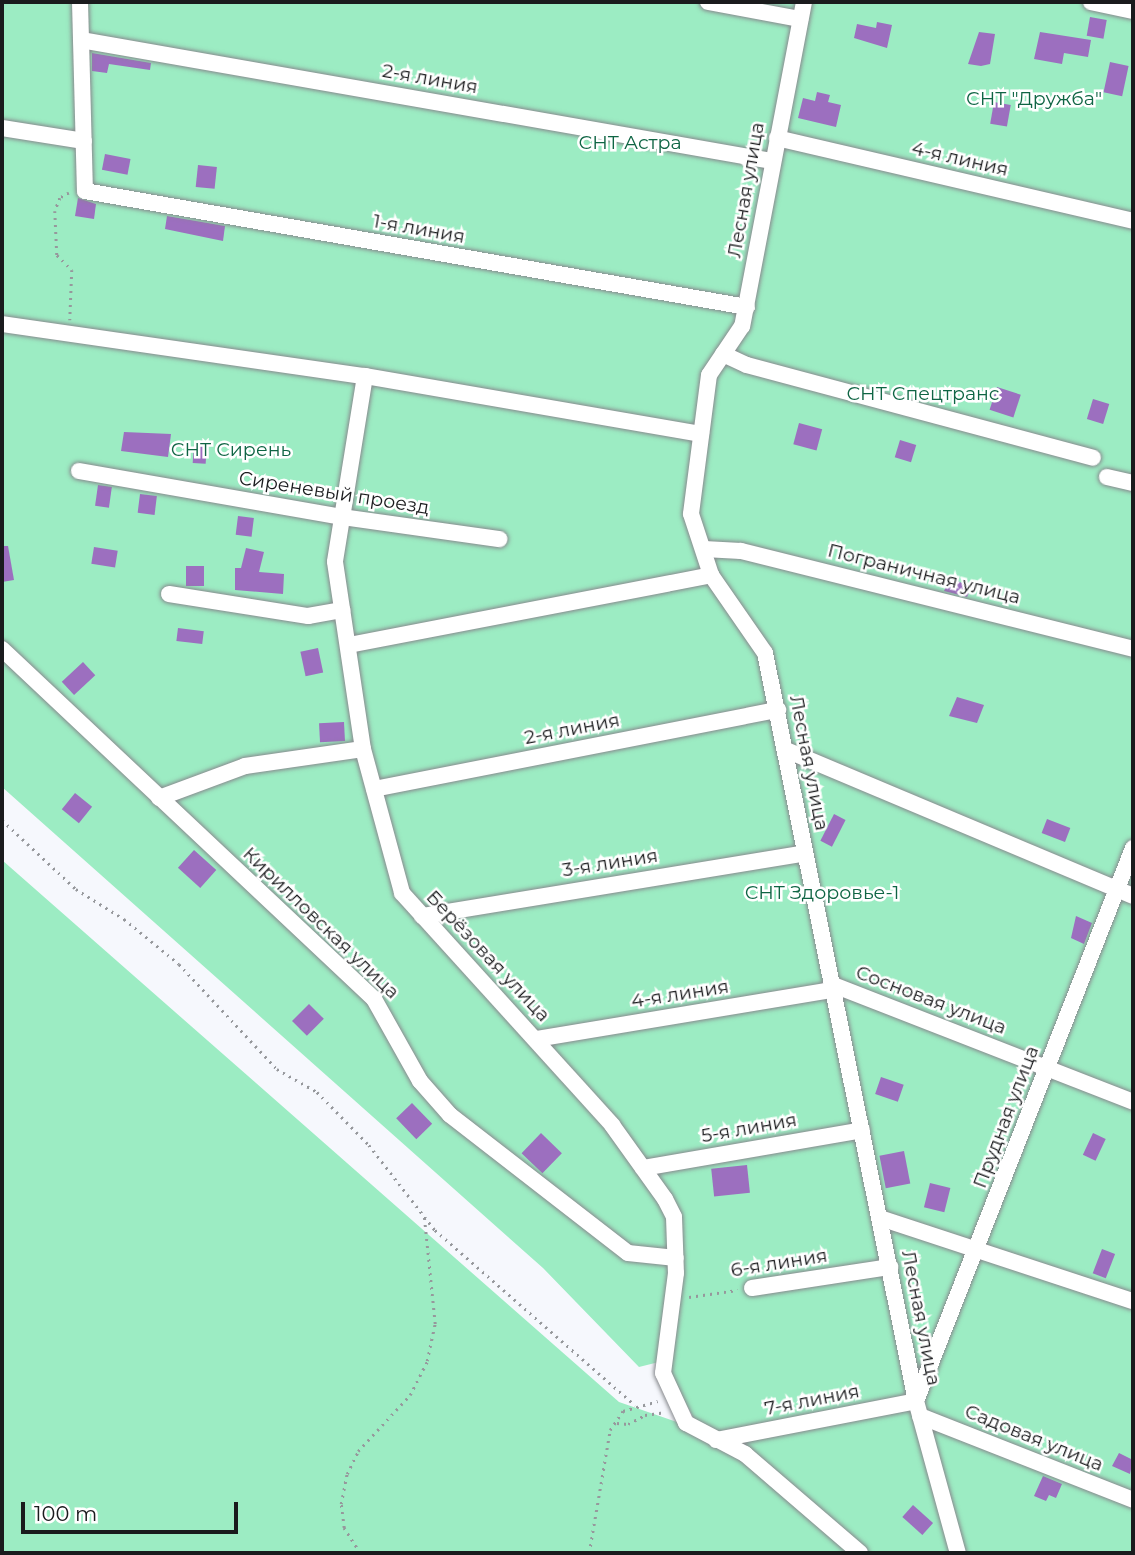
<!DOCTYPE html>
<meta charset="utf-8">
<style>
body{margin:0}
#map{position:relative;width:1135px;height:1555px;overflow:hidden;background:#f6f8fd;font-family:Montserrat,sans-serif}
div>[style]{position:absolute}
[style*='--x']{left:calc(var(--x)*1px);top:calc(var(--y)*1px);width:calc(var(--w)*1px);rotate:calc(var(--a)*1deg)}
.green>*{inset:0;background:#9cecc3}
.building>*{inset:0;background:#9c6fbf;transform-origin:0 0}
.path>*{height:2.5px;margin-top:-1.25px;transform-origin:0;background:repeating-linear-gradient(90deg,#96989c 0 2px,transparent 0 7px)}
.roads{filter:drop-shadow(0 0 2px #888a8e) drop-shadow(0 0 2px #888a8e)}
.minor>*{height:16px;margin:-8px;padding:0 8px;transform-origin:8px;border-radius:8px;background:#fff}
span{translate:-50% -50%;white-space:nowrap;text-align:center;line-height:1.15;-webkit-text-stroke:5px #fff;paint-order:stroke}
.street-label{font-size:19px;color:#1a1b1d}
.park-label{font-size:19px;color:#0f6544}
.frame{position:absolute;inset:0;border:4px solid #1a1b1d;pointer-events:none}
.scale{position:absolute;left:21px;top:1502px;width:217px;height:32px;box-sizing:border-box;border:4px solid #1a1b1d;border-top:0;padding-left:9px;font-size:21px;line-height:24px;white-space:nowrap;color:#1a1b1d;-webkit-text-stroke:5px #fff;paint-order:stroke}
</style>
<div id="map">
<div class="green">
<div style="clip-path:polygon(2px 2px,1133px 2px,1133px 1553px,2px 1553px,2px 860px,619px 1402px,700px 1430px,663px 1361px,639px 1367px,543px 1268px,2px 787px)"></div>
</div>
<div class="building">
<div style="left:1090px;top:17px;width:17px;height:19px;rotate:10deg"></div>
<div style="clip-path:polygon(877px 22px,892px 25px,887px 48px,854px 38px,857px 24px,876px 28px)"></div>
<div style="clip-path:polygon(979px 32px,995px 34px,990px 64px,981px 66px,968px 64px)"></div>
<div style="clip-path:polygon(1040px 32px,1091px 40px,1088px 57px,1064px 53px,1062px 64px,1034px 59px)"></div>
<div style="clip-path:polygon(92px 53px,151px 63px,150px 70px,109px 64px,107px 73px,92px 71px)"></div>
<div style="left:1110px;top:62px;width:19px;height:31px;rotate:12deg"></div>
<div style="clip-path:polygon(817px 92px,830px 95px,828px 102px,841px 105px,836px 127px,798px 118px,803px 98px,815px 101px)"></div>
<div style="left:994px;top:102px;width:17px;height:22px;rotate:10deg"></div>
<div style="left:105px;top:154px;width:26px;height:16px;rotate:11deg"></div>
<div style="left:198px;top:165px;width:19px;height:22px;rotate:6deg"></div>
<div style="clip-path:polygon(78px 198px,96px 204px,94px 219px,75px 216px)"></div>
<div style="clip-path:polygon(167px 216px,225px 226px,223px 241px,165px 229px)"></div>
<div style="left:997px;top:387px;width:25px;height:24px;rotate:18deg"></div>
<div style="left:1093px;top:399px;width:17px;height:21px;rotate:17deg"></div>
<div style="left:799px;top:423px;width:24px;height:22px;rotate:15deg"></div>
<div style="clip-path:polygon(124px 432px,171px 434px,168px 457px,121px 451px)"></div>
<div style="left:900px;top:440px;width:17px;height:18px;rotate:17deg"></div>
<div style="left:194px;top:444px;width:13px;height:19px;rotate:4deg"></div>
<div style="left:98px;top:485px;width:14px;height:21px;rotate:8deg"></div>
<div style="left:140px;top:494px;width:17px;height:19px;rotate:7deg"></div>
<div style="left:238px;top:516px;width:16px;height:19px;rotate:7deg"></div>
<div style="clip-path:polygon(2px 546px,8px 546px,14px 580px,2px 582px)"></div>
<div style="left:94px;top:547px;width:24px;height:17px;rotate:9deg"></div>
<div style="clip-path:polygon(246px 548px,264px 552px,259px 572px,284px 574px,283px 594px,235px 590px,235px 568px,241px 568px)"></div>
<div style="left:186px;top:566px;width:18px;height:20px"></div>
<div style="clip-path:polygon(950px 578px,972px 587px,967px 597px,944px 591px)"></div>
<div style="left:178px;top:628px;width:26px;height:13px;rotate:7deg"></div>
<div style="left:318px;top:648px;width:25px;height:18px;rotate:78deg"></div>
<div style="left:83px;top:662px;width:18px;height:29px;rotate:47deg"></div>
<div style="clip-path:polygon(957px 697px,984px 705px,977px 723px,949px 716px)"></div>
<div style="left:344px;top:722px;width:19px;height:25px;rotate:87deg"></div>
<div style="left:75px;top:793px;width:22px;height:21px;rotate:39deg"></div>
<div style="left:834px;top:814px;width:13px;height:30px;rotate:27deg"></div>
<div style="left:1047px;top:819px;width:25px;height:15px;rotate:21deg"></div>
<div style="left:194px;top:850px;width:30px;height:24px;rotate:42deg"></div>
<div style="clip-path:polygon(1076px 916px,1092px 923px,1084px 944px,1071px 938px)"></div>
<div style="left:309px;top:1004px;width:21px;height:24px;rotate:45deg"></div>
<div style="left:881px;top:1077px;width:24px;height:18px;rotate:19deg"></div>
<div style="left:412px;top:1103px;width:29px;height:22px;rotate:46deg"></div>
<div style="left:541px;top:1133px;width:29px;height:28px;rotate:44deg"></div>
<div style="left:1093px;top:1133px;width:14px;height:24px;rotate:25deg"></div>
<div style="left:904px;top:1151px;width:33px;height:25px;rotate:79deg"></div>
<div style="left:747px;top:1165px;width:28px;height:36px;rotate:84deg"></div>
<div style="left:930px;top:1183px;width:21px;height:25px;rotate:14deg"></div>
<div style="left:1102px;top:1249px;width:14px;height:26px;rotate:21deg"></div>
<div style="clip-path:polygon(1119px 1453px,1133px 1460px,1130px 1474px,1112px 1466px)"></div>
<div style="clip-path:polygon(1043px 1476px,1062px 1484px,1056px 1498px,1049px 1495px,1046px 1501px,1034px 1496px)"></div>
<div style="left:913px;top:1505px;width:27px;height:16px;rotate:42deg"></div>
</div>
<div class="path">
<div style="--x:69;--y:193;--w:10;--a:151"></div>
<div style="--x:60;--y:198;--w:14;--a:111"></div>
<div style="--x:55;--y:211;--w:44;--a:87.4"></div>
<div style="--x:57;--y:255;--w:21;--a:45"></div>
<div style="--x:72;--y:270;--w:50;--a:92.3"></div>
<div style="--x:2;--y:820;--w:101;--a:43"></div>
<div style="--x:76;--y:889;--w:57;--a:32"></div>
<div style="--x:124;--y:919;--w:71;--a:39.3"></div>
<div style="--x:179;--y:964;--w:144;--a:47"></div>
<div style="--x:277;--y:1069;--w:46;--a:29.9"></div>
<div style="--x:317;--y:1092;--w:74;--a:45.5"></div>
<div style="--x:369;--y:1145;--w:108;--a:52.2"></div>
<div style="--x:435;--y:1230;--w:266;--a:41.2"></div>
<div style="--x:689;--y:1297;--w:49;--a:-8.1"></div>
<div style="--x:617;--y:1423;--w:11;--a:5"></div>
<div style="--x:628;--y:1424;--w:19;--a:-28"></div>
<div style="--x:645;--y:1415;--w:21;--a:-8"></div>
<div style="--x:360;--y:1553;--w:30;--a:-123"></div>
<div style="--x:344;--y:1528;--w:24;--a:-97"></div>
<div style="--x:341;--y:1504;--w:31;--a:-79"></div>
<div style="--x:347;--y:1474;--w:25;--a:-64"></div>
<div style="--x:358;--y:1451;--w:76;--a:-47.1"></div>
<div style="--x:410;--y:1395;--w:38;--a:-63"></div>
<div style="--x:427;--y:1361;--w:38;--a:-78"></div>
<div style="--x:435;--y:1324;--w:109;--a:-95.8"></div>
<div style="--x:589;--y:1553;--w:125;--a:-80.3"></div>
<div style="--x:610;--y:1430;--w:23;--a:-56"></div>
<div style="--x:623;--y:1411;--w:36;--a:-16"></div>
</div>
<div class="roads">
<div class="minor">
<div style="--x:80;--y:2;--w:189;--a:88.5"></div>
<div style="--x:85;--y:191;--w:672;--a:9.94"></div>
<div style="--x:708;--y:2;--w:94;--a:10.5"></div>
<div style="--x:804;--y:2;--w:330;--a:100.8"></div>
<div style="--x:742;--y:326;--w:59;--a:124"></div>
<div style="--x:709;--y:375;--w:140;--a:97.4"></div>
<div style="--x:691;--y:514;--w:64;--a:71.8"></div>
<div style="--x:711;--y:575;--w:95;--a:55.3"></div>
<div style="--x:765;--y:653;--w:763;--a:78.59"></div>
<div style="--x:916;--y:1401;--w:158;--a:74.6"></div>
<div style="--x:1091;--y:2;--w:43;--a:12.1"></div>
<div style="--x:81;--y:40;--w:702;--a:9.93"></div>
<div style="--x:2;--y:128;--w:83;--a:9"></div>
<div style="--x:777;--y:138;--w:366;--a:13.1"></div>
<div style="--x:2;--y:324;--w:367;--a:8.2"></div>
<div style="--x:365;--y:376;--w:341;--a:9.8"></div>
<div style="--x:723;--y:354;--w:26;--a:25"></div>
<div style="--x:747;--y:365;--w:358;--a:15"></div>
<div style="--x:365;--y:376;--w:188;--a:99.2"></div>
<div style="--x:335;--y:562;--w:189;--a:81.5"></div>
<div style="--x:363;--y:749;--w:149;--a:74.8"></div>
<div style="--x:402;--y:893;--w:313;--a:47.8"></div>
<div style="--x:612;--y:1125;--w:91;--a:54.4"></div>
<div style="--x:665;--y:1199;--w:20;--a:63"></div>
<div style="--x:674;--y:1217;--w:56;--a:88"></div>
<div style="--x:676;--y:1273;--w:101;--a:97.4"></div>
<div style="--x:663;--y:1373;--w:55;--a:65.3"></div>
<div style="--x:686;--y:1423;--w:67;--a:27.7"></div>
<div style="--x:745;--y:1454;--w:152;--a:40.7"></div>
<div style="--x:79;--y:471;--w:267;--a:9.9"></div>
<div style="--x:342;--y:517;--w:159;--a:8"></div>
<div style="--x:1107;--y:477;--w:27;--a:13"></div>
<div style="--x:704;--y:549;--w:37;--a:3"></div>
<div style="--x:741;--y:551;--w:404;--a:14"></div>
<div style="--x:169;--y:594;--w:141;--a:9"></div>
<div style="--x:308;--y:616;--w:35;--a:-10"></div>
<div style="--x:349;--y:645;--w:369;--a:-10.9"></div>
<div style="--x:2;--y:649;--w:511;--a:43.25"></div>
<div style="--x:374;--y:999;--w:94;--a:60.7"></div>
<div style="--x:420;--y:1081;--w:45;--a:48.6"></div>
<div style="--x:450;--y:1115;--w:225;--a:37.8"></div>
<div style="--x:628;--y:1253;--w:48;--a:5.9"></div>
<div style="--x:786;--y:750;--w:376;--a:22.8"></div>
<div style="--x:374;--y:789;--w:412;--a:-11.1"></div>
<div style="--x:159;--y:798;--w:92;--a:-20.4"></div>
<div style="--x:245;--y:766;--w:119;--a:-8.2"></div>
<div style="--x:422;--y:916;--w:388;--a:-9.3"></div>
<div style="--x:831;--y:984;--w:324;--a:21.3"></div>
<div style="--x:536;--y:1039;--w:300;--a:-9.4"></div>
<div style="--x:643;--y:1168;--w:222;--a:-9.8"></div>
<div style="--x:880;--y:1218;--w:266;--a:18.2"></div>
<div style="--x:752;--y:1288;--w:140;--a:-8.7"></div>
<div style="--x:920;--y:1416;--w:229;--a:21.5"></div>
<div style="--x:716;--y:1440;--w:204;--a:-11"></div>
<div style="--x:916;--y:1401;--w:594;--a:-68.57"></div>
</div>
</div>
<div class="street-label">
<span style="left:430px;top:79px;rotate:10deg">2-я линия</span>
<span style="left:960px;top:159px;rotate:13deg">4-я линия</span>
<span style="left:746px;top:190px;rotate:-80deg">Лесная улица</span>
<span style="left:419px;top:229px;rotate:10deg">1-я линия</span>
<span style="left:334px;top:493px;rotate:9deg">Сиреневый проезд</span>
<span style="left:924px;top:574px;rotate:14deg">Пограничная улица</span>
<span style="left:572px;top:729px;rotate:-11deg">2-я линия</span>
<span style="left:809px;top:763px;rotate:79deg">Лесная улица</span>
<span style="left:610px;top:863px;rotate:-9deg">3-я линия</span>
<span style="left:321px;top:923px;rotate:44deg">Кирилловская улица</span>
<span style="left:488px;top:956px;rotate:47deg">Берёзовая улица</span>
<span style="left:680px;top:994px;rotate:-9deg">4-я линия</span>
<span style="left:931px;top:1000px;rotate:21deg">Сосновая улица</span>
<span style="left:1006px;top:1117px;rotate:-69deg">Прудная улица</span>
<span style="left:749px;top:1128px;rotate:-10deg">5-я линия</span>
<span style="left:779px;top:1263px;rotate:-9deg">6-я линия</span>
<span style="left:921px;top:1318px;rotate:79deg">Лесная улица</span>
<span style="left:812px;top:1400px;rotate:-11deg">7-я линия</span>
<span style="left:1034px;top:1438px;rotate:22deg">Садовая улица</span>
</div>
<div class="park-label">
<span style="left:1034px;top:99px">СНТ "Дружба"</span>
<span style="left:630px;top:143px">СНТ Астра</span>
<span style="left:923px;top:394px">СНТ Спецтранс</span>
<span style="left:231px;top:450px">СНТ Сирень</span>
<span style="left:822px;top:893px">СНТ Здоровье-1</span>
</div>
<div class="frame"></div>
<div class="scale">100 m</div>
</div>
